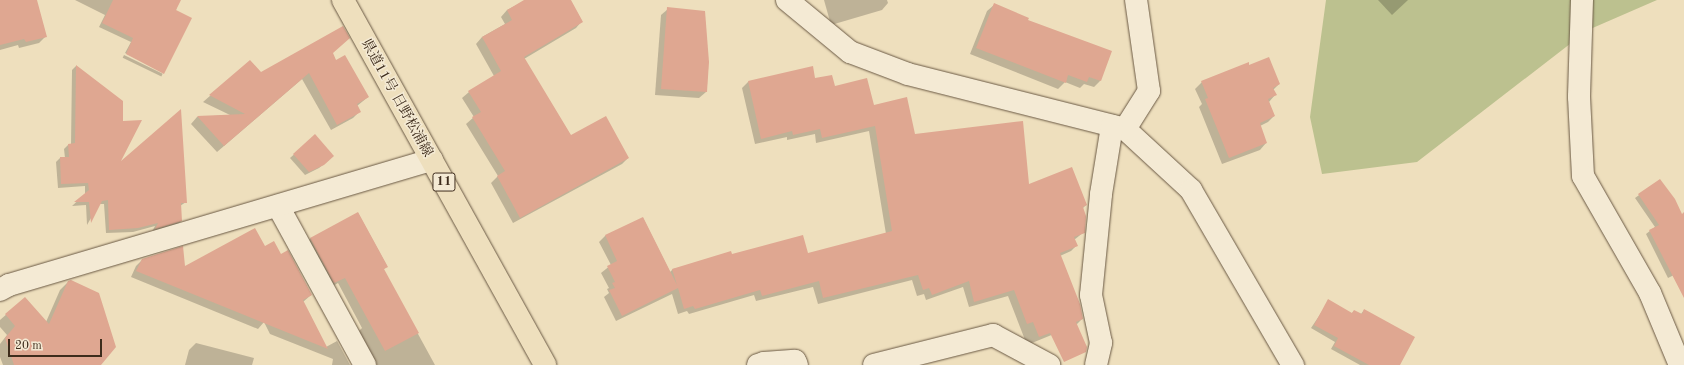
<!DOCTYPE html>
<meta charset="utf-8">
<style>
body{margin:0}
#map{position:relative;width:1684px;height:365px;overflow:hidden;background:#eedfbd;font-family:"Old Standard TT","Noto Serif JP",serif}
div>[style]{position:absolute}
[style*='--x']{left:calc(var(--x)*1px);top:calc(var(--y)*1px);width:calc(var(--w)*1px);rotate:calc(var(--a)*1deg)}
.green>*{inset:0;background:#bcc18f}
.shadow>*{inset:0;background:#0003;transform-origin:0 0}
.building>*{inset:0;background:#dfa791}
.roads{filter:drop-shadow(0 0 1px #6a5944) drop-shadow(0 0 1px #6a5944)}
.street>*{height:22px;margin:-11px;padding:0 11px;transform-origin:11px;border-radius:11px;background:#f4ead4}
.primary>*{height:22px;margin:-11px;padding:0 11px;transform-origin:11px;border-radius:11px;background:#eedfbd}
span{translate:-50% -50%;white-space:nowrap;text-align:center;line-height:1.15;-webkit-text-stroke:3px #f4ead4;paint-order:stroke}
.shield-label span{padding:1px 3px;background:#f4ead4;border:1px solid;border-radius:3px;-webkit-text-stroke-width:0}
.shield-label{font-size:13px;color:#3e2c1c;font-weight:700}
.street-label{font-size:14px;color:#3e2c1c}
.scale{position:absolute;left:8px;top:339px;width:94px;height:18px;box-sizing:border-box;border:2px solid #3e2c1c;border-top:0;padding-left:5px;font-size:12px;line-height:14px;white-space:nowrap;color:#3e2c1c;-webkit-text-stroke:3px #f4ead4;paint-order:stroke}
</style>
<div id="map">
<div class="green">
<div style="clip-path:polygon(1326px 0,1657px 0,1588px 30px,1417px 162px,1322px 174px,1310px 117px)"></div>
</div>
<div class="shadow">
<div style="clip-path:polygon(14px 0,36px 0,46px 36px,39px 43px,19px 48px,18px 45px,0 50px,0 4px)"></div>
<div style="clip-path:polygon(75px 0,178px 0,164px 72px,125px 53px,131px 42px,99px 27px,105px 15px)"></div>
<div style="clip-path:polygon(526px 0,570px 0,582px 21px,576px 28px,524px 59px,571px 136px,628px 158px,622px 164px,513px 223px,491px 183px,498px 176px,466px 124px,474px 117px,462px 98px,469px 92px,494px 76px,476px 44px,482px 37px,505px 24px,501px 17px,507px 10px)"></div>
<div style="clip-path:polygon(824px 0,887px 0,888px 3px,882px 10px,831px 25px)"></div>
<div style="clip-path:polygon(1378px 0,1408px 0,1392px 15px)"></div>
<div style="clip-path:polygon(994px 5px,1026px 20px,1111px 52px,1100px 81px,1094px 87px,1084px 84px,1080px 88px,1065px 82px,1058px 89px,970px 54px,987px 11px)"></div>
<div style="clip-path:polygon(668px 9px,706px 92px,699px 98px,655px 95px,661px 15px)"></div>
<div style="clip-path:polygon(332px 53px,336px 61px,368px 97px,357px 106px,360px 111px,353px 118px,331px 130px,302px 79px,217px 152px,191px 124px,197px 117px,230px 115px,203px 102px,250px 61px,261px 73px)"></div>
<div style="left:124px;top:55px;width:43px;height:3px;rotate:26deg"></div>
<div style="clip-path:polygon(76px 66px,122px 102px,118px 165px,186px 202px,180px 206px,181px 221px,177px 225px,152px 232px,155px 226px,133px 232px,106px 233px,104px 204px,99px 204px,87px 225px,86px 205px,72px 206px,85px 194px,85px 186px,58px 188px,56px 162px,60px 158px,65px 158px,64px 149px,68px 145px,71px 145px,72px 70px)"></div>
<div style="clip-path:polygon(1249px 66px,1279px 84px,1273px 90px,1275px 95px,1269px 102px,1274px 116px,1268px 122px,1260px 126px,1266px 143px,1260px 150px,1222px 164px,1199px 107px,1202px 104px,1195px 89px,1202px 82px)"></div>
<div style="clip-path:polygon(815px 79px,873px 106px,914px 136px,1028px 185px,1086px 205px,1082px 209px,1084px 232px,1074px 240px,1077px 245px,1071px 251px,1060px 256px,1082px 319px,1076px 325px,1027px 345px,1008px 296px,969px 307px,963px 287px,926px 300px,924px 294px,917px 296px,912px 280px,818px 304px,813px 287px,756px 301px,754px 295px,689px 314px,687px 311px,678px 314px,672px 294px,616px 321px,604px 297px,609px 293px,607px 289px,609px 288px,601px 273px,611px 265px,599px 242px,605px 236px,643px 218px,670px 272px,673px 269px,731px 255px,807px 254px,886px 234px,869px 131px,816px 143px,815px 134px,787px 140px,787px 137px,755px 144px,742px 88px,748px 82px)"></div>
<div style="clip-path:polygon(315px 136px,329px 160px,319px 168px,305px 175px,290px 158px)"></div>
<div style="clip-path:polygon(1660px 180px,1681px 215px,1684px 214px,1684px 270px,1668px 278px,1646px 234px,1655px 227px,1635px 198px)"></div>
<div style="clip-path:polygon(358px 213px,387px 266px,383px 270px,435px 365px,368px 365px,354px 336px,362px 328px,338px 283px,328px 289px,304px 245px,310px 239px)"></div>
<div style="clip-path:polygon(264px 247px,281px 256px,311px 295px,303px 302px,326px 347px,337px 341px,350px 365px,332px 365px,333px 359px,270px 334px,264px 322px,258px 329px,131px 277px,136px 266px,142px 260px,184px 267px)"></div>
<div style="clip-path:polygon(69px 281px,99px 365px,3px 365px,0 357px,0 344px,7px 335px,0 327px,0 320px,25px 298px,46px 322px,60px 290px)"></div>
<div style="clip-path:polygon(1329px 301px,1351px 314px,1354px 311px,1361px 314px,1364px 310px,1399px 365px,1360px 365px,1331px 349px,1335px 342px,1311px 328px)"></div>
<div style="clip-path:polygon(196px 343px,254px 358px,252px 365px,185px 365px,189px 350px)"></div>
</div>
<div class="building">
<div style="clip-path:polygon(0 0,37px 0,47px 37px,26px 42px,24px 39px,0 45px)"></div>
<div style="clip-path:polygon(113px 0,181px 0,176px 10px,192px 18px,164px 74px,126px 54px,133px 38px,102px 23px)"></div>
<div style="clip-path:polygon(524px 0,571px 0,583px 22px,524px 57px,571px 135px,606px 116px,629px 158px,520px 218px,497px 176px,505px 171px,472px 117px,481px 112px,468px 91px,501px 71px,482px 37px,512px 20px,507px 10px)"></div>
<div style="clip-path:polygon(994px 3px,1029px 18px,1028px 20px,1112px 51px,1101px 81px,1089px 77px,1087px 82px,1068px 75px,1066px 83px,976px 48px)"></div>
<div style="clip-path:polygon(667px 7px,705px 11px,709px 62px,707px 92px,661px 89px)"></div>
<div style="clip-path:polygon(343px 26px,350px 38px,333px 53px,336px 60px,345px 55px,369px 97px,357px 104px,361px 112px,337px 125px,309px 73px,224px 146px,197px 116px,245px 114px,209px 95px,250px 60px,261px 72px)"></div>
<div style="clip-path:polygon(1269px 57px,1280px 84px,1273px 88px,1277px 95px,1268px 99px,1275px 116px,1260px 123px,1267px 143px,1229px 158px,1205px 99px,1208px 98px,1201px 81px,1249px 62px,1249px 65px)"></div>
<div style="clip-path:polygon(76px 65px,123px 101px,123px 121px,142px 120px,121px 161px,181px 109px,187px 203px,181px 203px,182px 221px,155px 229px,158px 223px,138px 228px,109px 230px,108px 200px,102px 201px,91px 223px,89px 202px,74px 202px,89px 190px,88px 183px,61px 184px,60px 157px,69px 157px,68px 144px,75px 143px)"></div>
<div style="clip-path:polygon(813px 66px,815px 78px,832px 75px,835px 86px,867px 78px,874px 105px,907px 97px,915px 134px,1023px 121px,1029px 184px,1072px 167px,1087px 205px,1083px 207px,1086px 216px,1085px 233px,1074px 237px,1078px 246px,1060px 253px,1080px 304px,1083px 319px,1076px 322px,1087px 347px,1086px 352px,1064px 362px,1050px 333px,1039px 337px,1033px 322px,1027px 324px,1014px 290px,974px 302px,969px 281px,932px 295px,929px 288px,923px 290px,918px 275px,823px 298px,819px 281px,762px 296px,760px 290px,695px 309px,693px 306px,684px 309px,678px 288px,622px 316px,609px 290px,615px 288px,612px 283px,615px 282px,607px 266px,617px 261px,605px 235px,643px 217px,677px 285px,672px 269px,731px 251px,732px 254px,803px 235px,808px 253px,892px 231px,875px 126px,822px 138px,820px 129px,793px 135px,792px 131px,761px 139px,748px 81px)"></div>
<div style="clip-path:polygon(315px 134px,334px 156px,324px 165px,309px 172px,293px 154px)"></div>
<div style="clip-path:polygon(1660px 179px,1675px 199px,1682px 214px,1684px 212px,1684px 298px,1649px 230px,1659px 225px,1638px 194px)"></div>
<div style="clip-path:polygon(358px 212px,388px 267px,384px 269px,419px 333px,385px 351px,345px 278px,334px 283px,310px 238px)"></div>
<div style="clip-path:polygon(255px 228px,265px 246px,274px 241px,281px 254px,288px 250px,312px 295px,303px 300px,328px 349px,136px 271px,142px 259px,183px 246px,185px 266px)"></div>
<div style="clip-path:polygon(71px 280px,99px 293px,116px 347px,101px 365px,14px 365px,5px 338px,15px 326px,5px 314px,25px 297px,49px 324px,68px 281px)"></div>
<div style="clip-path:polygon(1328px 299px,1352px 313px,1354px 310px,1362px 314px,1364px 309px,1415px 337px,1400px 365px,1369px 365px,1334px 346px,1338px 338px,1314px 325px)"></div>
</div>
<div class="roads">
<div class="street">
<div style="--x:787;--y:0;--w:82;--a:39.5"></div>
<div style="--x:850;--y:52;--w:62;--a:20.8"></div>
<div style="--x:908;--y:74;--w:224;--a:14.2"></div>
<div style="--x:1125;--y:129;--w:90;--a:42.7"></div>
<div style="--x:1191;--y:190;--w:203;--a:59.8"></div>
<div style="--x:1582;--y:0;--w:97;--a:91.8"></div>
<div style="--x:1579;--y:97;--w:79;--a:87.1"></div>
<div style="--x:1583;--y:176;--w:135;--a:60.2"></div>
<div style="--x:1650;--y:293;--w:78;--a:67.4"></div>
<div style="--x:1125;--y:129;--w:45;--a:-57.7"></div>
<div style="--x:1149;--y:91;--w:92;--a:-98.1"></div>
<div style="--x:278;--y:206;--w:181;--a:61.3"></div>
<div style="--x:0;--y:290;--w:10;--a:-29"></div>
<div style="--x:9;--y:285;--w:441;--a:-16.5"></div>
<div style="--x:758;--y:365;--w:6;--a:-18"></div>
<div style="--x:764;--y:363;--w:31;--a:-4"></div>
<div style="--x:795;--y:361;--w:4;--a:63"></div>
<div style="--x:874;--y:365;--w:123;--a:-14.1"></div>
<div style="--x:993;--y:335;--w:64;--a:28.2"></div>
<div style="--x:1096;--y:365;--w:23;--a:-77"></div>
<div style="--x:1101;--y:343;--w:49;--a:-101.8"></div>
<div style="--x:1091;--y:295;--w:101;--a:-84.3"></div>
<div style="--x:1101;--y:194;--w:69;--a:-80.8"></div>
</div>
<div class="primary">
<div style="--x:343;--y:0;--w:417;--a:61"></div>
</div>
</div>
<div class="shield-label">
<span style="left:444px;top:182px">11</span>
</div>
<div class="street-label">
<span style="left:397px;top:98px;rotate:61deg">県道11号 日野松浦線</span>
</div>
<div class="scale">20 m</div>
</div>
